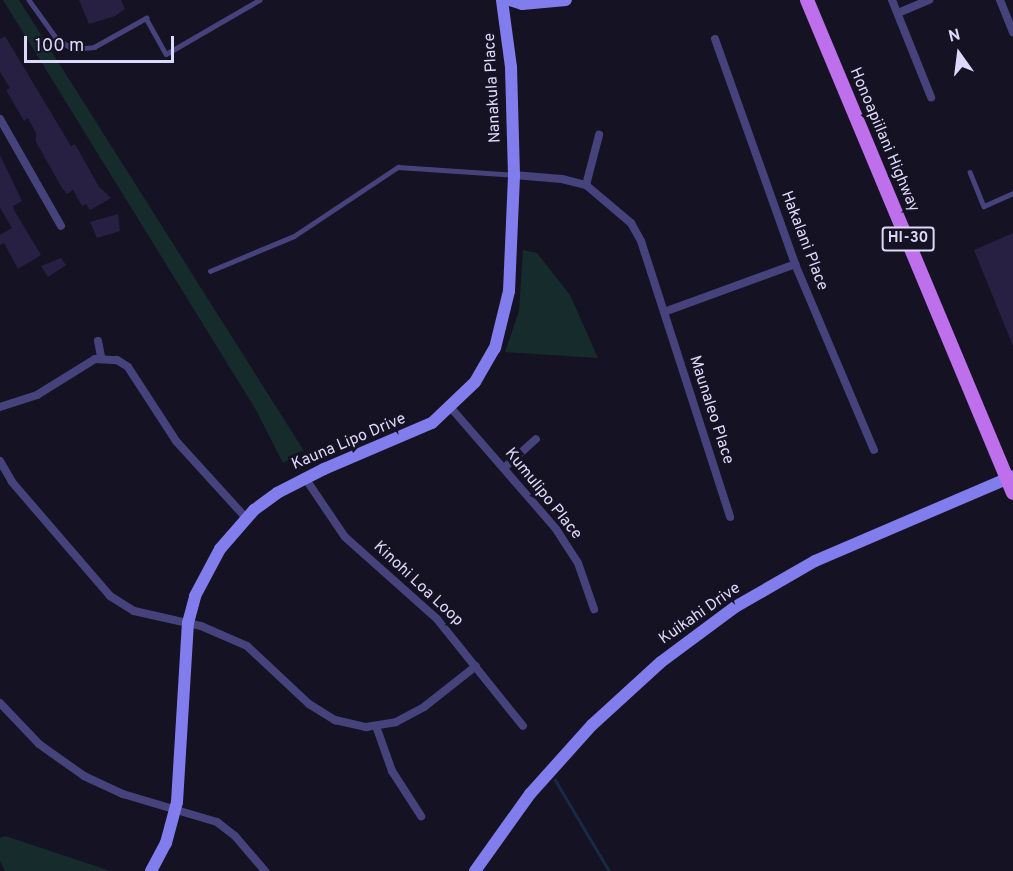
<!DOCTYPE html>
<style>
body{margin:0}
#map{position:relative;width:1013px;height:871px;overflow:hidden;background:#151223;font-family:Overpass,sans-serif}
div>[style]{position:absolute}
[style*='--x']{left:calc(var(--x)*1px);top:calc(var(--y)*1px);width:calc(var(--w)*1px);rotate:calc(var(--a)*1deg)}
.green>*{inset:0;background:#162c2c}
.stream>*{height:3px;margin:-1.5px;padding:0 1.5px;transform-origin:1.5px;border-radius:1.5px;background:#172a48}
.building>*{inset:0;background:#272042}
.lane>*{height:4.5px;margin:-2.25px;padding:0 2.25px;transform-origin:2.25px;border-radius:2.25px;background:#46437c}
.street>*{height:8px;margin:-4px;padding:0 4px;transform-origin:4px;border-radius:4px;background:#46437c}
.secondary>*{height:12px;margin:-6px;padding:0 6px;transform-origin:6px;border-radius:6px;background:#817ded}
.primary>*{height:14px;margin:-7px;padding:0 7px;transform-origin:7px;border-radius:7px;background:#be6feb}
span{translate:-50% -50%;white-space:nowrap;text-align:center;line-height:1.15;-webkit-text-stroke:6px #151223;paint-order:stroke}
.shield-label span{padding:2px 4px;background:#151223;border:2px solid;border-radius:4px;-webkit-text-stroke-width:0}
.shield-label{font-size:15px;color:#ddd9fa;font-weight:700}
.street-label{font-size:16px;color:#ddd9fa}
.north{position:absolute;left:929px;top:24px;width:60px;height:60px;-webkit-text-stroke:4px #151223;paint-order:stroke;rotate:346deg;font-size:16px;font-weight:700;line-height:24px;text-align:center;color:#ddd9fa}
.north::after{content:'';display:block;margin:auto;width:21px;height:27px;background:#ddd9fa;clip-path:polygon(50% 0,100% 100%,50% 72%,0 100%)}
.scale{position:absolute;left:24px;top:36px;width:150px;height:27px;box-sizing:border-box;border:3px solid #ddd9fa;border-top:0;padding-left:8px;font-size:18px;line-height:21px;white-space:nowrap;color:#ddd9fa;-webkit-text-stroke:4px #151223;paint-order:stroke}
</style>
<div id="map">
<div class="green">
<div style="clip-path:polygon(3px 0,19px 0,304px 451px,283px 463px,256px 410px)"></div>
<div style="clip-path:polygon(523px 250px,537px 253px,570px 295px,598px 358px,505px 352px,519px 311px)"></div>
<div style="clip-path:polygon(5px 836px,110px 871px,5px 871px,0 861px,0 838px)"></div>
</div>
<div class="stream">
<div style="--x:555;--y:780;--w:106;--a:59.3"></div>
</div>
<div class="building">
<div style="clip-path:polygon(79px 0,121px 0,125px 9px,115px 16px,89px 24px)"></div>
<div style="clip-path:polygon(5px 36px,71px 146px,75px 144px,99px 187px,111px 198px,90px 210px,86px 204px,82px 206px,73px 190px,67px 194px,62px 188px,36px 142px,36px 133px,28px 118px,24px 121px,6px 90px,10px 88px,0 72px,0 39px)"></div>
<div style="clip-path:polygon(0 155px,22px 201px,13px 206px,14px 210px,41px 255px,18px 269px,4px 243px,0 245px,0 235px,12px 228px,0 208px)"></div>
<div style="clip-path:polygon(118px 214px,120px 231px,97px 238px,90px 222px)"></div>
<div style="clip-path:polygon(1013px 233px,1013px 346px,974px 250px)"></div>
<div style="clip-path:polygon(61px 258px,66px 265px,48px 277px,41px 266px)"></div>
</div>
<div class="lane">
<div style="--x:29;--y:0;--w:48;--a:54.3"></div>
<div style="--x:57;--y:39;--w:19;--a:32"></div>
<div style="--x:73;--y:49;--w:21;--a:-5"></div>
<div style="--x:94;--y:47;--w:60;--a:-29.1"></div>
<div style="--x:146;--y:18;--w:41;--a:60.9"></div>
<div style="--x:166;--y:54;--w:108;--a:-30.1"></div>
<div style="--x:970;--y:172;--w:37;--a:68"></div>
<div style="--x:984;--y:206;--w:32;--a:-24"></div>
<div style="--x:210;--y:271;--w:91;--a:-22.6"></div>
<div style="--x:294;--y:236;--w:125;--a:-33.6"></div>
<div style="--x:398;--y:167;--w:116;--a:3.9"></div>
</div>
<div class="street">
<div style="--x:892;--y:0;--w:105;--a:68.1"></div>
<div style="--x:1000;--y:0;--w:35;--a:68"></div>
<div style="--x:898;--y:13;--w:34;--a:-23"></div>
<div style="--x:715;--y:39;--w:239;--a:70.4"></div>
<div style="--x:795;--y:264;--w:202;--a:67"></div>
<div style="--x:0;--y:119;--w:123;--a:60.3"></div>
<div style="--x:514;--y:175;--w:48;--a:4.8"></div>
<div style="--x:562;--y:179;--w:25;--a:14"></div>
<div style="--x:586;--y:185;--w:59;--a:40.2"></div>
<div style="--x:631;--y:223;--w:21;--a:61"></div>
<div style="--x:641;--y:241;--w:290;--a:72.1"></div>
<div style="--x:586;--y:185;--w:52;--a:-75.4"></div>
<div style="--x:664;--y:312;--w:140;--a:-20.1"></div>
<div style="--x:98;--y:341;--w:16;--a:79"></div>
<div style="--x:0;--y:407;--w:39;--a:-18"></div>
<div style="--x:37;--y:395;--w:68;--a:-31.8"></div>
<div style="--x:95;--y:359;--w:22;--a:3"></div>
<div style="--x:117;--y:360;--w:13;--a:32"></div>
<div style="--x:128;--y:367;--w:88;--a:57"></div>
<div style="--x:176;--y:441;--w:104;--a:47.7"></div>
<div style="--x:451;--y:408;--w:160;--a:49"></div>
<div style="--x:556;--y:529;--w:40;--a:57.1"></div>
<div style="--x:578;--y:563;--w:49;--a:70.8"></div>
<div style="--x:0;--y:461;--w:24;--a:60"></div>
<div style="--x:12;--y:482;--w:150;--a:49.3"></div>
<div style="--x:110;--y:596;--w:28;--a:32"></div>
<div style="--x:134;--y:611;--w:69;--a:12.6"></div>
<div style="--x:201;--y:626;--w:50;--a:23.5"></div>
<div style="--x:247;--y:646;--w:85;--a:43.1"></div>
<div style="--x:309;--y:704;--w:31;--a:32"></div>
<div style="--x:335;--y:720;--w:32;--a:13"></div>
<div style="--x:366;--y:727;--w:30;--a:-9"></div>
<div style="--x:396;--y:722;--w:32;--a:-28"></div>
<div style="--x:424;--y:707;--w:66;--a:-38.3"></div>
<div style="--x:504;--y:468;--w:43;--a:-42.2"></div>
<div style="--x:305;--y:478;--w:71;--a:55.9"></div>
<div style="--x:345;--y:537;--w:123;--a:41.7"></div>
<div style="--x:437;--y:619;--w:137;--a:51.2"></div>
<div style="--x:0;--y:703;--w:57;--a:46.4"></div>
<div style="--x:39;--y:744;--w:55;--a:35.4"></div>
<div style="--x:84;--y:776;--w:43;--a:24.8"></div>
<div style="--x:123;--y:794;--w:98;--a:16.6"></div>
<div style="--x:217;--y:822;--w:23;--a:38"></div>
<div style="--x:235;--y:836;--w:46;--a:49.4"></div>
<div style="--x:376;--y:726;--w:48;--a:70.4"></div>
<div style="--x:392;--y:771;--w:54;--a:57.2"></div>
</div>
<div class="secondary">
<div style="--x:510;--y:0;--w:13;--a:18"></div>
<div style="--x:522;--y:4;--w:44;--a:-5.2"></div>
<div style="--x:151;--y:871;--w:32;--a:-62"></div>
<div style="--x:166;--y:843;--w:42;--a:-75"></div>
<div style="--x:177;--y:802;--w:179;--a:-86.5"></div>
<div style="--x:188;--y:623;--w:28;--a:-75"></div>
<div style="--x:195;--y:596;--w:53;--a:-62"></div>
<div style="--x:220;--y:549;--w:52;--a:-48.9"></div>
<div style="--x:254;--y:510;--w:29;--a:-36"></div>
<div style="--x:277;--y:493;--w:53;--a:-27.1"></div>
<div style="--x:324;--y:469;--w:117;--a:-23.1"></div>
<div style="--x:432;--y:423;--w:59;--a:-43.6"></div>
<div style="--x:475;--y:382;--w:39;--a:-60"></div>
<div style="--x:495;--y:348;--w:59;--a:-76.2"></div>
<div style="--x:509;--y:291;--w:116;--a:-87.5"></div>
<div style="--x:514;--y:175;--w:108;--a:-91.6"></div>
<div style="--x:511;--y:67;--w:68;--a:-97.7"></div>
<div style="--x:475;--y:871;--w:95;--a:-54.5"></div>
<div style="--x:530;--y:794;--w:93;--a:-48.1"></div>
<div style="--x:592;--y:725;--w:93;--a:-42.4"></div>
<div style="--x:661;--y:662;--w:92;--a:-36.6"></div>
<div style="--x:735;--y:607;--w:92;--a:-29.9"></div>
<div style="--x:815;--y:561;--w:215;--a:-23.2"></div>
</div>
<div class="primary">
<div style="--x:807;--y:0;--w:534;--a:67.32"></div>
</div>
<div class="shield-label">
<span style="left:908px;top:239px">HI-30</span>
</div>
<div class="street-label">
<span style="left:493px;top:88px;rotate:-93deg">Nanakula Place</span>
<span style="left:884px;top:140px;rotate:67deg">Honoapiilani Highway</span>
<span style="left:804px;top:241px;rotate:69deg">Hakalani Place</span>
<span style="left:711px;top:410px;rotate:72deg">Maunaleo Place</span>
<span style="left:349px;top:442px;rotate:-23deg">Kauna Lipo Drive</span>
<span style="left:543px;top:494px;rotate:51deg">Kumulipo Place</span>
<span style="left:418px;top:584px;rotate:43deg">Kinohi Loa Loop</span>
<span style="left:700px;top:614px;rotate:-35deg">Kuikahi Drive</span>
</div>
<div class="north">N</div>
<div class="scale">100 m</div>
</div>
